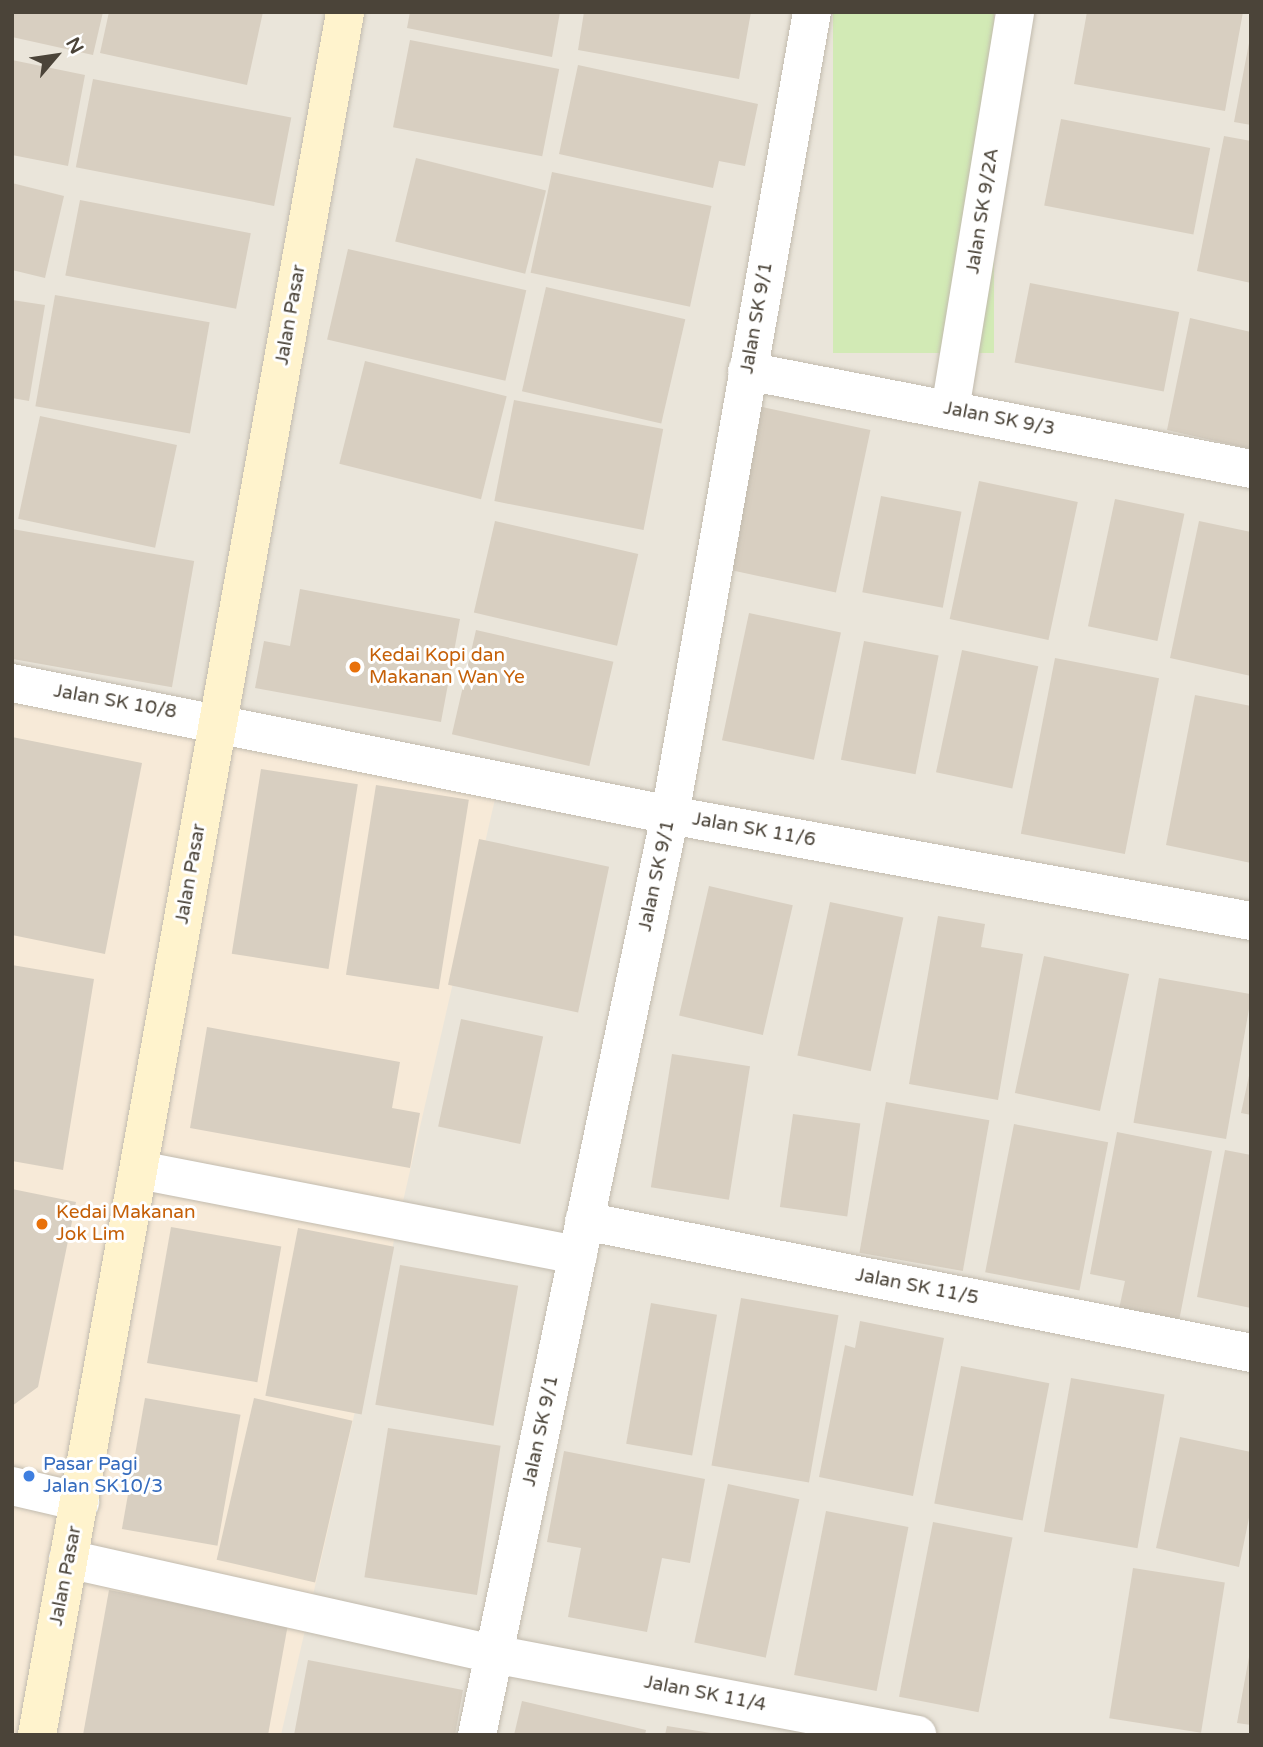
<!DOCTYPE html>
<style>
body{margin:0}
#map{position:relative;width:1263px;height:1747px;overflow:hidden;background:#f6f3ec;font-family:"Varela Round",sans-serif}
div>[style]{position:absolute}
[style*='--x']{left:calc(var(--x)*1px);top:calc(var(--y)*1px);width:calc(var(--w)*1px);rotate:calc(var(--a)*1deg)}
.residential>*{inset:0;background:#eae5da;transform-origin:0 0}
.commercial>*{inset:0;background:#f7ead8}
.green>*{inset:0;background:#d2eab5;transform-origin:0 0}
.building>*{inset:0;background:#d8cfc1;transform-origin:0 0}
.roads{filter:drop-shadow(0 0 2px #c2bbae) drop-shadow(0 0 2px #c2bbae)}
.street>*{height:38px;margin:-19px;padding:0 19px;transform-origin:19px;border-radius:19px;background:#fff}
.secondary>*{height:38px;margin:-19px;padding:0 19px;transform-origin:19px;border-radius:19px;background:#fff3cd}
.dots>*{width:19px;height:19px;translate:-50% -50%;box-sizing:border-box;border:4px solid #fff;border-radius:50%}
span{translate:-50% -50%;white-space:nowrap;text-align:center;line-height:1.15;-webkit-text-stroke:6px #fff;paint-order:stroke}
.street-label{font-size:19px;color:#4b4439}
.food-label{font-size:19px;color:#c56008}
.left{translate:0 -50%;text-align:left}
.shop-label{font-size:19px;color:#366cbe}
.frame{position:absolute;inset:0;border:14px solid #4b4439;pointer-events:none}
.north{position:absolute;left:21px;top:21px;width:70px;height:70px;-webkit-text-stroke:5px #fff;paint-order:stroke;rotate:61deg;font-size:19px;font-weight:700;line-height:28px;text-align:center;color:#4b4439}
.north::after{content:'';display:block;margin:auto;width:24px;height:32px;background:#4b4439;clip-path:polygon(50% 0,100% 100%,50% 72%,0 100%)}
</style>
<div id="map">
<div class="residential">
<div style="left:12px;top:12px;width:1239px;height:1723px"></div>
</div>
<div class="commercial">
<div style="clip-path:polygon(12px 696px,495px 799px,281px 1735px,12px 1735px)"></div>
</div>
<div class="green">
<div style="left:833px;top:12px;width:161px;height:341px"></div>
</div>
<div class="building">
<div style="clip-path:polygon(12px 12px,103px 12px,93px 55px,12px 37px)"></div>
<div style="clip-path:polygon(109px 12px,263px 12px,247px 85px,100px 53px)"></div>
<div style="clip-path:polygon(410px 12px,560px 12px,552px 57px,407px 28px)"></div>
<div style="clip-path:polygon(584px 12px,751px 12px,739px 79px,578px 50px)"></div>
<div style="clip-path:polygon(1087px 12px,1243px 12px,1225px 111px,1074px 84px)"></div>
<div style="left:410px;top:40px;width:152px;height:89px;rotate:11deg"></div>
<div style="clip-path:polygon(1249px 43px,1251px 44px,1251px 125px,1234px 122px)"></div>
<div style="clip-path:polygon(12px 60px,85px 75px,68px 166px,12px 155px)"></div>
<div style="clip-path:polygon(578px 65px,758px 104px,745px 166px,719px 161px,713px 188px,559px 154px)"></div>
<div style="left:93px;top:79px;width:202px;height:90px;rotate:11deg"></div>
<div style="left:1061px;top:119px;width:152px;height:88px;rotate:11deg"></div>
<div style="clip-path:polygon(1224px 136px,1251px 141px,1251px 283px,1197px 271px)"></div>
<div style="left:416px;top:158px;width:134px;height:86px;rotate:14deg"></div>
<div style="left:552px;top:172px;width:163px;height:103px;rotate:12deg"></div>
<div style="clip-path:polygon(12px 183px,64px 196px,45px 278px,12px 270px)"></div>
<div style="left:80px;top:200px;width:174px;height:77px;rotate:11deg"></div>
<div style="left:348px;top:249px;width:183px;height:93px;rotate:13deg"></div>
<div style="left:1030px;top:283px;width:152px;height:81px;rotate:11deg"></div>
<div style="left:546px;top:287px;width:143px;height:107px;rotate:13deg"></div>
<div style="left:55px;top:295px;width:157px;height:113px;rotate:10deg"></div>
<div style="clip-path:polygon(12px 300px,45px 305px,29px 401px,12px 398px)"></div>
<div style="clip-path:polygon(1190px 318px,1251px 332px,1251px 449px,1167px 430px)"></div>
<div style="left:365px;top:361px;width:146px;height:106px;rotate:14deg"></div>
<div style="left:514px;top:400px;width:152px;height:103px;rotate:11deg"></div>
<div style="left:757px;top:406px;width:116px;height:166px;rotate:12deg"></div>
<div style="left:40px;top:416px;width:140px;height:105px;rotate:12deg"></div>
<div style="left:979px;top:481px;width:101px;height:141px;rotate:12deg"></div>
<div style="left:881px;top:496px;width:82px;height:98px;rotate:11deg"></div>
<div style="left:1115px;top:499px;width:71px;height:130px;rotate:12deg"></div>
<div style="left:495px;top:521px;width:147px;height:94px;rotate:13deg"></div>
<div style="clip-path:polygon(1199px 521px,1251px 532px,1251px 676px,1170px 658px)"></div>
<div style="left:12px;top:529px;width:185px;height:128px;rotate:10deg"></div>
<div style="clip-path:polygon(300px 589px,460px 619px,441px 722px,255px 688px,264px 641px,290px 646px)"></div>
<div style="left:749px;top:613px;width:94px;height:130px;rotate:12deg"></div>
<div style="left:476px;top:630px;width:141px;height:107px;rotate:13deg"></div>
<div style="left:864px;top:641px;width:76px;height:121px;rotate:11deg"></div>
<div style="left:962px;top:650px;width:78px;height:125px;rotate:12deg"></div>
<div style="left:1055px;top:658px;width:106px;height:179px;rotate:11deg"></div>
<div style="clip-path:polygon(1195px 695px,1251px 706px,1251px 863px,1166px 845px)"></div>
<div style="clip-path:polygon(12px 737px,142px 763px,105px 954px,12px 935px)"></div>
<div style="left:261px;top:769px;width:98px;height:187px;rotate:9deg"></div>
<div style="left:376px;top:785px;width:94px;height:192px;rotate:9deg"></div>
<div style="left:479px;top:839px;width:133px;height:149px;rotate:12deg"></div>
<div style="left:709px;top:886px;width:86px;height:133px;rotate:13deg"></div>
<div style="left:830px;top:902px;width:75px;height:157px;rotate:12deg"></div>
<div style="clip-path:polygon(938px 916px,985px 924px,981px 947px,1023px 954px,998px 1100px,909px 1084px)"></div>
<div style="left:1044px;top:956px;width:87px;height:140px;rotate:12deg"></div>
<div style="clip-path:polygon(12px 965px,94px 979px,63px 1170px,12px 1161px)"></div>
<div style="left:1159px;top:978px;width:94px;height:147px;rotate:10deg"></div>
<div style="left:461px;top:1019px;width:84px;height:110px;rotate:12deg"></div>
<div style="clip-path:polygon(207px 1027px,400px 1062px,392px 1108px,420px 1113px,410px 1168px,190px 1128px)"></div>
<div style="left:672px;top:1054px;width:79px;height:135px;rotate:9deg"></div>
<div style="clip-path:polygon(1250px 1071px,1251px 1071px,1251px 1115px,1241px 1113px)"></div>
<div style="left:886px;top:1102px;width:105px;height:153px;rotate:10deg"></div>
<div style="left:793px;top:1114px;width:68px;height:94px;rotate:8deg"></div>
<div style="left:1014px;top:1124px;width:96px;height:151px;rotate:11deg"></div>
<div style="clip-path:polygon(1117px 1132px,1212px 1151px,1179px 1321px,1119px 1309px,1125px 1281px,1090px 1274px)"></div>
<div style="clip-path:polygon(1225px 1150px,1251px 1155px,1251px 1308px,1197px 1297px)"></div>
<div style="clip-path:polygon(12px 1189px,76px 1202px,38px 1387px,12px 1406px)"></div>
<div style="left:171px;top:1227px;width:112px;height:138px;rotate:10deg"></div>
<div style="left:298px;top:1228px;width:98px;height:171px;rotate:11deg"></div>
<div style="left:400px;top:1265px;width:120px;height:142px;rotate:10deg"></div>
<div style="left:741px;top:1298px;width:99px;height:170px;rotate:10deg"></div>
<div style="left:651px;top:1303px;width:67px;height:143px;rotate:10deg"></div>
<div style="clip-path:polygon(860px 1321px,944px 1338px,913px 1496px,819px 1477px,845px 1345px,855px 1348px)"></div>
<div style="left:961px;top:1366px;width:90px;height:140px;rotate:11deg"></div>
<div style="left:1071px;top:1378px;width:95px;height:156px;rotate:10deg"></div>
<div style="left:145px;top:1398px;width:97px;height:133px;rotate:10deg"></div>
<div style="left:254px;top:1398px;width:101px;height:166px;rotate:13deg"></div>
<div style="left:388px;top:1428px;width:114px;height:151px;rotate:9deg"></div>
<div style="clip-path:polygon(1180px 1437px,1251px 1452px,1251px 1508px,1239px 1567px,1156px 1548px)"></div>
<div style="clip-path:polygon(564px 1451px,705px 1479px,690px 1563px,662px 1558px,647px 1632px,568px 1617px,581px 1548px,547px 1542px)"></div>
<div style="left:728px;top:1484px;width:73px;height:162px;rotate:12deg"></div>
<div style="left:826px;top:1511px;width:84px;height:167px;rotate:11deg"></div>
<div style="left:933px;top:1522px;width:81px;height:178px;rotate:11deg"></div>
<div style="left:1133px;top:1568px;width:93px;height:152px;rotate:9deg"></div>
<div style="clip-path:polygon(109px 1590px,288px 1624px,268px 1735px,83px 1735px)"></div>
<div style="clip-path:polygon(1251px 1646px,1251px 1725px,1237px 1723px)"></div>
<div style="clip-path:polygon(308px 1660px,463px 1690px,455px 1735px,294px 1735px)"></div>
<div style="clip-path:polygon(522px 1701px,646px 1730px,645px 1735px,514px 1735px)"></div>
<div style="clip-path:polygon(667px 1726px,711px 1733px,711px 1735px,665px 1735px)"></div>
</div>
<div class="roads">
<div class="street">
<div style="--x:747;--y:371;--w:513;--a:11"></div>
<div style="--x:950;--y:410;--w:403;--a:-80.7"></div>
<div style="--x:12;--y:683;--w:671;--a:11.34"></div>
<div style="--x:670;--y:815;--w:591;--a:10.34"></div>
<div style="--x:139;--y:1170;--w:447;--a:11"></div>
<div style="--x:584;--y:1221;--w:680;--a:11.19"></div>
<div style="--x:12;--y:1486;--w:70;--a:13.2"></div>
<div style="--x:68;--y:1559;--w:435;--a:12.6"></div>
<div style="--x:493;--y:1654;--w:432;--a:10.8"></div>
<div style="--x:477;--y:1735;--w:940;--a:-78.15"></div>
<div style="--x:670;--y:815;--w:815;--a:-79.97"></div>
</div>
<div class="secondary">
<div style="--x:37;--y:1735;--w:1750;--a:-79.86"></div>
</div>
</div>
<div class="dots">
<div style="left:355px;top:667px;background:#e8710a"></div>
<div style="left:42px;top:1224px;background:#e8710a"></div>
<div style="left:29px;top:1476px;background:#3f7fe0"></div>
</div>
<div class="street-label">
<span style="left:983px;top:211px;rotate:-81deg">Jalan SK 9/2A</span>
<span style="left:291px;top:315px;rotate:-80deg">Jalan Pasar</span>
<span style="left:757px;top:318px;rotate:-80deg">Jalan SK 9/1</span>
<span style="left:999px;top:419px;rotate:11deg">Jalan SK 9/3</span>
<span style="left:115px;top:702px;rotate:10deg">Jalan SK 10/8</span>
<span style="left:754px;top:830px;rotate:10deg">Jalan SK 11/6</span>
<span style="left:191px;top:874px;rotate:-80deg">Jalan Pasar</span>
<span style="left:657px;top:876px;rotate:-78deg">Jalan SK 9/1</span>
<span style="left:917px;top:1287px;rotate:11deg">Jalan SK 11/5</span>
<span style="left:541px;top:1431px;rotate:-78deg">Jalan SK 9/1</span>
<span style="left:66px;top:1576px;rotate:-79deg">Jalan Pasar</span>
<span style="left:705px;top:1694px;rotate:11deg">Jalan SK 11/4</span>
</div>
<div class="food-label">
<span class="left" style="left:369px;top:667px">Kedai Kopi dan<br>Makanan Wan Ye</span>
<span class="left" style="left:56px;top:1224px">Kedai Makanan<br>Jok Lim</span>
</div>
<div class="shop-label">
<span class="left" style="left:43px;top:1476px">Pasar Pagi<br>Jalan SK10/3</span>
</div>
<div class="frame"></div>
<div class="north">N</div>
</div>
